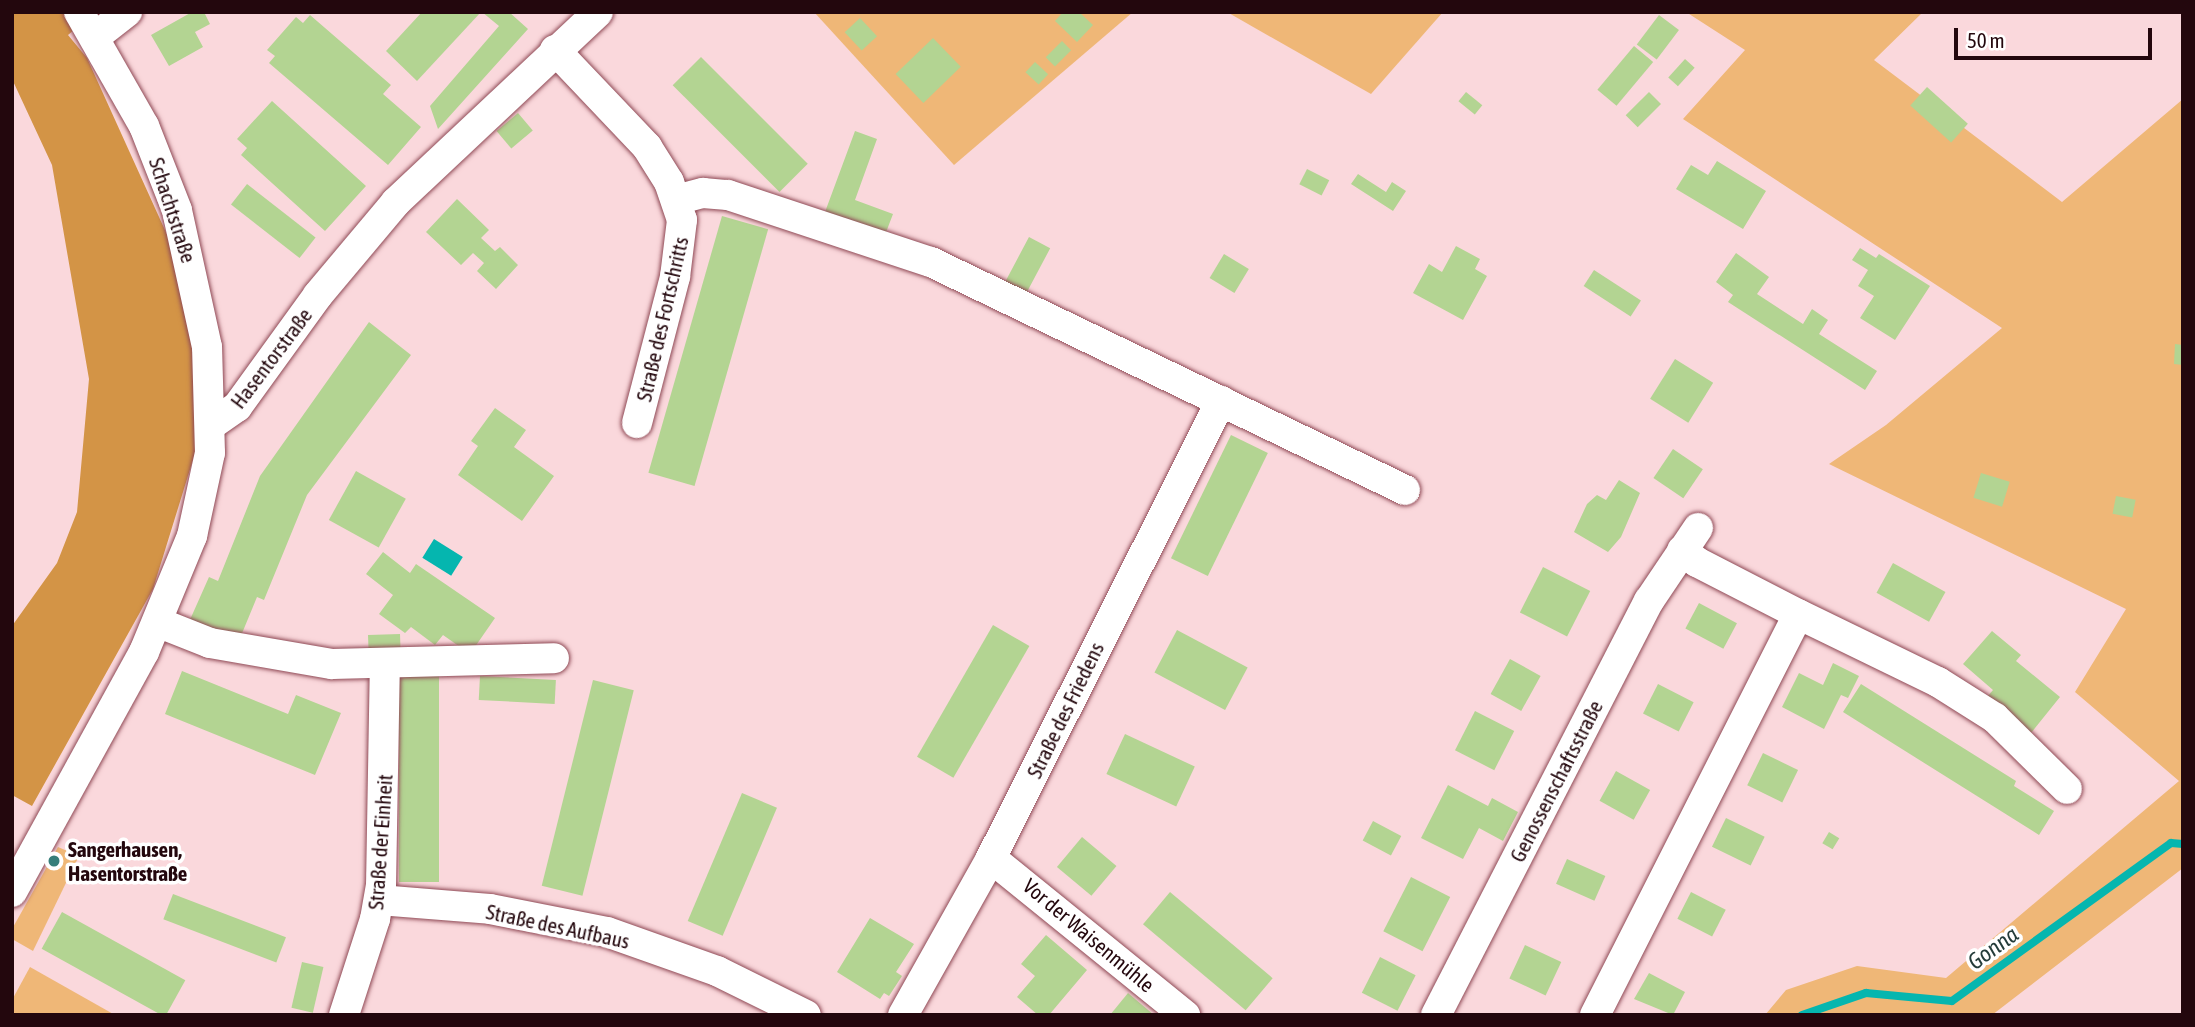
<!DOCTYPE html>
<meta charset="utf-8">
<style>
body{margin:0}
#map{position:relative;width:2195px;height:1027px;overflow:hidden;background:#fad8dc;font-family:"Asap Condensed",sans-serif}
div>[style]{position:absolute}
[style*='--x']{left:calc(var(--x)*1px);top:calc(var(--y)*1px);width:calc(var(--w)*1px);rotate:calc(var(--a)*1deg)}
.green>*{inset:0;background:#efb777}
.forest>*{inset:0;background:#d39446}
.water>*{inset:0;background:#05b6af;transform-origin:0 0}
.stream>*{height:8px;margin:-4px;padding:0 4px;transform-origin:4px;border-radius:4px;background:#05b6af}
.building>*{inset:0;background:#b3d492;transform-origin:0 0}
.roads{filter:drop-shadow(0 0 2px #8f4955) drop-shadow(0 0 2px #8f4955)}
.minor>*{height:30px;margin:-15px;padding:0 15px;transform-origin:15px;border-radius:15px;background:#fff}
.dots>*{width:19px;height:19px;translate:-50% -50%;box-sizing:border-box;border:4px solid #fff;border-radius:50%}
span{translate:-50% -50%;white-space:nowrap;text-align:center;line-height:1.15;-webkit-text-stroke:7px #fff;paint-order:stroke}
.street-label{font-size:21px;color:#23070d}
.poi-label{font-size:21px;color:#23070d;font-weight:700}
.left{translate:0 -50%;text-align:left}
.water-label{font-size:23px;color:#243c3a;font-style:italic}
.frame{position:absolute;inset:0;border:14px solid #23070d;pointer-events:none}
.scale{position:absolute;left:1954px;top:28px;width:198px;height:32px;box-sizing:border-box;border:4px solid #23070d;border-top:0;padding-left:9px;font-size:21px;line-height:24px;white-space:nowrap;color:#23070d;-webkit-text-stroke:5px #fff;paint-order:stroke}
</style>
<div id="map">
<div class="green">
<div style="clip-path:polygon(814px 12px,1133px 12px,954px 165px)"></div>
<div style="clip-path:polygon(1227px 12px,1443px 12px,1371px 94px)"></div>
<div style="clip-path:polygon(1686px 12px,1923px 12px,1874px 60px,2062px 202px,2183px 99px,2183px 868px,1992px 1015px,1765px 1015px,1786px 990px,1857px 966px,1946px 978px,2179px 781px,2075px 692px,2126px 609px,1829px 464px,1886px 425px,2002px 328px,1683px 119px,1745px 50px)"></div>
<div style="clip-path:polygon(58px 847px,79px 856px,33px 951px,12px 939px,12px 929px)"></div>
<div style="clip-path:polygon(30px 967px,115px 1015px,12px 1015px,12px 1000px)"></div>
</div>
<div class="forest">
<div style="clip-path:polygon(12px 12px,95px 12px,68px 35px,87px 58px,169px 239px,193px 337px,196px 450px,153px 589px,32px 806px,12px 795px,12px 626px,57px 563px,77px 512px,89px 379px,52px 165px,12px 79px)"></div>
</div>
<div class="water">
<div style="left:434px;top:539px;width:34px;height:22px;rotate:32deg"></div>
</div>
<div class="stream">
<div style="--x:1802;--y:1015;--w:68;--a:-19"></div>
<div style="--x:1866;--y:993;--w:86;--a:5.3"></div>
<div style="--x:1952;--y:1001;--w:270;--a:-35.8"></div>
<div style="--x:2171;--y:843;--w:12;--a:5"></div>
</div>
<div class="building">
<div style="clip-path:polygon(192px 12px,204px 12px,210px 24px,195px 32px,203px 47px,169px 66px,151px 35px)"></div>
<div style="clip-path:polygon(422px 12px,481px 12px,417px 81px,386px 51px)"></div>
<div style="clip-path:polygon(482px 12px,509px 12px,528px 29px,438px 129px,430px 106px,499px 26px)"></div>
<div style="clip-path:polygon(1063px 12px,1079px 12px,1093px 25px,1077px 42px,1055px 21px)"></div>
<div style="clip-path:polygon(310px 15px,391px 85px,383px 94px,421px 127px,388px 165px,269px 63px,275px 56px,267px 50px,296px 17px,303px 23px)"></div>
<div style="left:1659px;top:15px;width:25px;height:37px;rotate:37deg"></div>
<div style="left:860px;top:18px;width:25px;height:21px;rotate:47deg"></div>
<div style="left:933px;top:38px;width:40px;height:52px;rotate:46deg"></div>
<div style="left:1062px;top:41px;width:13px;height:23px;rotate:45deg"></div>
<div style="left:1634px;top:46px;width:25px;height:57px;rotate:40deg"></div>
<div style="left:701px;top:57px;width:151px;height:40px;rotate:45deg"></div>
<div style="left:1685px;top:59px;width:13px;height:25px;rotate:42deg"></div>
<div style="left:1035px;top:62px;width:18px;height:14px;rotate:43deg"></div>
<div style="left:1927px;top:87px;width:55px;height:25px;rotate:42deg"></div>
<div style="left:1466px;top:92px;width:21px;height:12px;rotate:39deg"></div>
<div style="left:1649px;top:92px;width:17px;height:33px;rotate:45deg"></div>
<div style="clip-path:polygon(272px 101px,366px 186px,325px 231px,241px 155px,247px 148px,237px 139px)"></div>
<div style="left:518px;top:113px;width:23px;height:28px;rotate:50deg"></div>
<div style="clip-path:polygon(855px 131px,877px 139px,855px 200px,893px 214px,885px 235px,825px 212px)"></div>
<div style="clip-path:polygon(1717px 161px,1766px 191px,1743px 229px,1676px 189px,1691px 165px,1708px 175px)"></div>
<div style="left:1307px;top:169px;width:25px;height:17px;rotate:27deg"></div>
<div style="clip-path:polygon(1358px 174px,1386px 192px,1392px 182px,1406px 191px,1393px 211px,1351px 184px)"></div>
<div style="left:247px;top:184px;width:87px;height:26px;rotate:38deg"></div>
<div style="clip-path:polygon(457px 199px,489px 230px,481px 238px,495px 251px,500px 247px,518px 265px,496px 289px,477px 271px,484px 263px,473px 253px,461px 265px,426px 232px)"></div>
<div style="left:722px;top:216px;width:48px;height:267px;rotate:16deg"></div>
<div style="left:1029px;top:237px;width:24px;height:52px;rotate:28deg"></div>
<div style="clip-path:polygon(1456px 246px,1480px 259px,1475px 269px,1487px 276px,1463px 320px,1413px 293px,1429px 264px,1442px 272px)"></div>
<div style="clip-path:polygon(1860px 248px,1876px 258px,1879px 254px,1930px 286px,1895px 340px,1860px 318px,1874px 296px,1858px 286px,1868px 270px,1852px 260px)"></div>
<div style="clip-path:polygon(1736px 253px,1769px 277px,1757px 294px,1803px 324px,1812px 309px,1828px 320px,1819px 334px,1877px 371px,1865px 390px,1728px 302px,1733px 295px,1716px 282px)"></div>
<div style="left:1224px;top:254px;width:29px;height:28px;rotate:31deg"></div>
<div style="left:1594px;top:270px;width:56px;height:19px;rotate:33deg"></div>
<div style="clip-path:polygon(369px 322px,411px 355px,307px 495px,264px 600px,257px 597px,238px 643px,189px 622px,209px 577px,218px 581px,260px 476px)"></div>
<div style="clip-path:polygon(2175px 344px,2183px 345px,2183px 365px,2174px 364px)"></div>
<div style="left:1675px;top:359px;width:45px;height:47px;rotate:32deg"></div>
<div style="clip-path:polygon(495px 408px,526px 430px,514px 447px,554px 476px,522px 521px,458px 475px,478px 446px,471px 441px)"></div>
<div style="left:1231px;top:435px;width:41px;height:137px;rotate:26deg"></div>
<div style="left:1673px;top:449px;width:36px;height:35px;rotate:34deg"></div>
<div style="left:356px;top:471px;width:57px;height:56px;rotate:29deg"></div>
<div style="left:1981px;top:473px;width:30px;height:26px;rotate:17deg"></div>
<div style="clip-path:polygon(1619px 480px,1640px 493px,1621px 537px,1608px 552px,1574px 532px,1587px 504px,1597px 495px,1606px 500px)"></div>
<div style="left:2116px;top:496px;width:20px;height:18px;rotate:11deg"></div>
<div style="clip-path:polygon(383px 552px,410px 573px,416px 564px,495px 618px,470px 654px,443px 635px,435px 645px,411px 627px,405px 633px,379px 614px,393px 595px,366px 574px)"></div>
<div style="left:1893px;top:563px;width:60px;height:34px;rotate:29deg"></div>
<div style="left:1543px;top:567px;width:53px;height:51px;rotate:27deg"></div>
<div style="left:1699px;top:603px;width:43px;height:29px;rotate:28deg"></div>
<div style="left:993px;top:625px;width:42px;height:152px;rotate:30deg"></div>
<div style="left:1177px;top:630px;width:80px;height:48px;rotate:28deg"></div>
<div style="clip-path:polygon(1992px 631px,2021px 655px,2016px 661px,2060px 697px,2031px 733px,1987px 697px,1993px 690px,1963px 664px)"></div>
<div style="left:400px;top:634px;width:23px;height:32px;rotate:88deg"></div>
<div style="left:1510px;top:659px;width:35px;height:40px;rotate:29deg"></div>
<div style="clip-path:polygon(1833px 663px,1859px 676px,1848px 698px,1841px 695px,1824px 729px,1782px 707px,1799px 673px,1823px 685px)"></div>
<div style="left:399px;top:670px;width:40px;height:212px"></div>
<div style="clip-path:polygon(182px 671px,288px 714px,296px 695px,341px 713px,315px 775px,165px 714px)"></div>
<div style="left:480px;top:676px;width:76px;height:24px;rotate:3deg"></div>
<div style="left:593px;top:680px;width:42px;height:212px;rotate:14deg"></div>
<div style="left:1658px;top:684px;width:40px;height:33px;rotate:27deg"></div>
<div style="clip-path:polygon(1861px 684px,2016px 781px,2014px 786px,2054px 811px,2039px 835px,1843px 712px)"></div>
<div style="left:1475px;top:711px;width:44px;height:44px;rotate:27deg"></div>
<div style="left:1125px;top:734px;width:77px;height:44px;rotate:25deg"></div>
<div style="left:1763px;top:753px;width:39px;height:36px;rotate:26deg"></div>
<div style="left:1616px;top:771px;width:39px;height:34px;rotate:29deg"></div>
<div style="clip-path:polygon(1448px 785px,1488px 806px,1492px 798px,1518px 812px,1503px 841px,1479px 828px,1463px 859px,1421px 838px)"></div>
<div style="left:742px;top:793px;width:38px;height:139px;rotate:23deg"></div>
<div style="left:1726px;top:818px;width:43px;height:32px;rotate:26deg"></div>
<div style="left:1373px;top:821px;width:32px;height:22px;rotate:28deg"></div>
<div style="left:1829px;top:832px;width:12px;height:13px;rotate:31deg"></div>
<div style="left:1082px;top:837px;width:45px;height:39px;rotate:40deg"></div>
<div style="left:1567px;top:859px;width:42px;height:27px;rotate:24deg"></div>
<div style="left:1411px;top:877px;width:44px;height:61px;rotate:27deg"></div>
<div style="left:1170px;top:892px;width:134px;height:42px;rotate:40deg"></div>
<div style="left:1691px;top:892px;width:39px;height:30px;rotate:27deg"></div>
<div style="left:173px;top:894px;width:121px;height:27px;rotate:21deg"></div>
<div style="left:62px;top:912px;width:141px;height:42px;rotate:29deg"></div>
<div style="clip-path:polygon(870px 918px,914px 944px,896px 972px,902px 976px,889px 996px,884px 993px,880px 999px,837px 972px)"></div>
<div style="clip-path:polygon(1046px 935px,1087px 970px,1049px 1015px,1038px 1015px,1017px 997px,1035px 976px,1021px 964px)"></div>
<div style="left:1525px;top:945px;width:40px;height:37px;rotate:25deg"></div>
<div style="left:1380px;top:957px;width:40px;height:40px;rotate:27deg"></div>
<div style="left:302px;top:962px;width:22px;height:47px;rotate:13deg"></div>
<div style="clip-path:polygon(1649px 973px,1685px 992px,1673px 1015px,1634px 999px)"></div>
<div style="clip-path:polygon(1128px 993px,1154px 1015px,1110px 1015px)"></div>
</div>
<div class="roads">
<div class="minor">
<div style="--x:95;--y:37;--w:41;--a:-38"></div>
<div style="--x:555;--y:50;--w:134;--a:46.5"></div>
<div style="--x:647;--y:147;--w:41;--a:57.8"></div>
<div style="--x:669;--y:182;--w:40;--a:71.1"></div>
<div style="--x:682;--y:220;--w:57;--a:97"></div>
<div style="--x:675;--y:277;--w:151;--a:104.6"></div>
<div style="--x:676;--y:200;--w:28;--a:-15"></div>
<div style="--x:703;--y:193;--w:25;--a:5"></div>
<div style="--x:728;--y:195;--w:214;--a:18.3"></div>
<div style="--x:931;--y:262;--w:526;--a:25.69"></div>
<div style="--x:211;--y:425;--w:32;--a:-35"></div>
<div style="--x:237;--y:407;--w:138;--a:-54.1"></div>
<div style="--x:318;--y:295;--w:121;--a:-50"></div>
<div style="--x:396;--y:202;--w:277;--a:-43.2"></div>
<div style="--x:1798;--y:614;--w:156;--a:25.9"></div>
<div style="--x:1938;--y:682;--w:67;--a:32.3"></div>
<div style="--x:1995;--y:718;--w:101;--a:44.6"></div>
<div style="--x:157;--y:622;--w:57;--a:21.6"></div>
<div style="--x:210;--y:643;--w:124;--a:9.8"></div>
<div style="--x:332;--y:664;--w:222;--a:-1.5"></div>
<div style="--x:991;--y:858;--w:250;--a:39"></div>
<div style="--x:12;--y:892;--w:274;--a:-61.2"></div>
<div style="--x:144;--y:652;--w:126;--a:-67.5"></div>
<div style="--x:192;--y:536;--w:85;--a:-77.8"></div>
<div style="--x:210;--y:453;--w:106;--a:-91.6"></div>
<div style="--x:207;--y:347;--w:140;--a:-102.4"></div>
<div style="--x:177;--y:210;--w:90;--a:-111.4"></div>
<div style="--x:144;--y:126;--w:131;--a:-119.7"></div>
<div style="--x:379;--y:900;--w:111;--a:4.6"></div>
<div style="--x:490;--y:909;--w:119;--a:11.1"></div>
<div style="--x:607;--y:932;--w:117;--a:19.5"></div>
<div style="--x:717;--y:971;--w:99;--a:26.3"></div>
<div style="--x:344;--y:1015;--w:101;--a:-72.1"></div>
<div style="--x:375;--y:919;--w:34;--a:-80"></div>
<div style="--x:381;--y:886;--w:222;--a:-89"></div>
<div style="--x:903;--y:1015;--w:180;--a:-60.7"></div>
<div style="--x:991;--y:858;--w:512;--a:-63.28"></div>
<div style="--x:1436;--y:1015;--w:466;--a:-62.8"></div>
<div style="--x:1649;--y:601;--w:88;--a:-56.1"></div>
<div style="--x:1595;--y:1015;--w:449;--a:-63.1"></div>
<div style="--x:1798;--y:614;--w:114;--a:-152.8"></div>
<div style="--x:1697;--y:562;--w:19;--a:-141"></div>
</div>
</div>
<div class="dots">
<div style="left:54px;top:861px;background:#367e7a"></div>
</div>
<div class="street-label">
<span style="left:173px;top:210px;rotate:72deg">Schachtstraße</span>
<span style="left:662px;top:319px;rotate:-77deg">Straße des Fortschritts</span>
<span style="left:271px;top:358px;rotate:-53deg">Hasentorstraße</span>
<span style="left:1065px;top:710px;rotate:-64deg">Straße des Friedens</span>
<span style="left:1556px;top:781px;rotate:-63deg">Genossenschaftsstraße</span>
<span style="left:380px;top:842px;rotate:-86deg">Straße der Einheit</span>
<span style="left:558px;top:926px;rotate:12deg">Straße des Aufbaus</span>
<span style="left:1089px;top:935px;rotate:40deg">Vor der Waisenmühle</span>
</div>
<div class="poi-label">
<span class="left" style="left:68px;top:861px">Sangerhausen,<br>Hasentorstraße</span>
</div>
<div class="water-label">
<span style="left:1993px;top:948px;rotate:-36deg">Gonna</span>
</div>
<div class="frame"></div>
<div class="scale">50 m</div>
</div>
